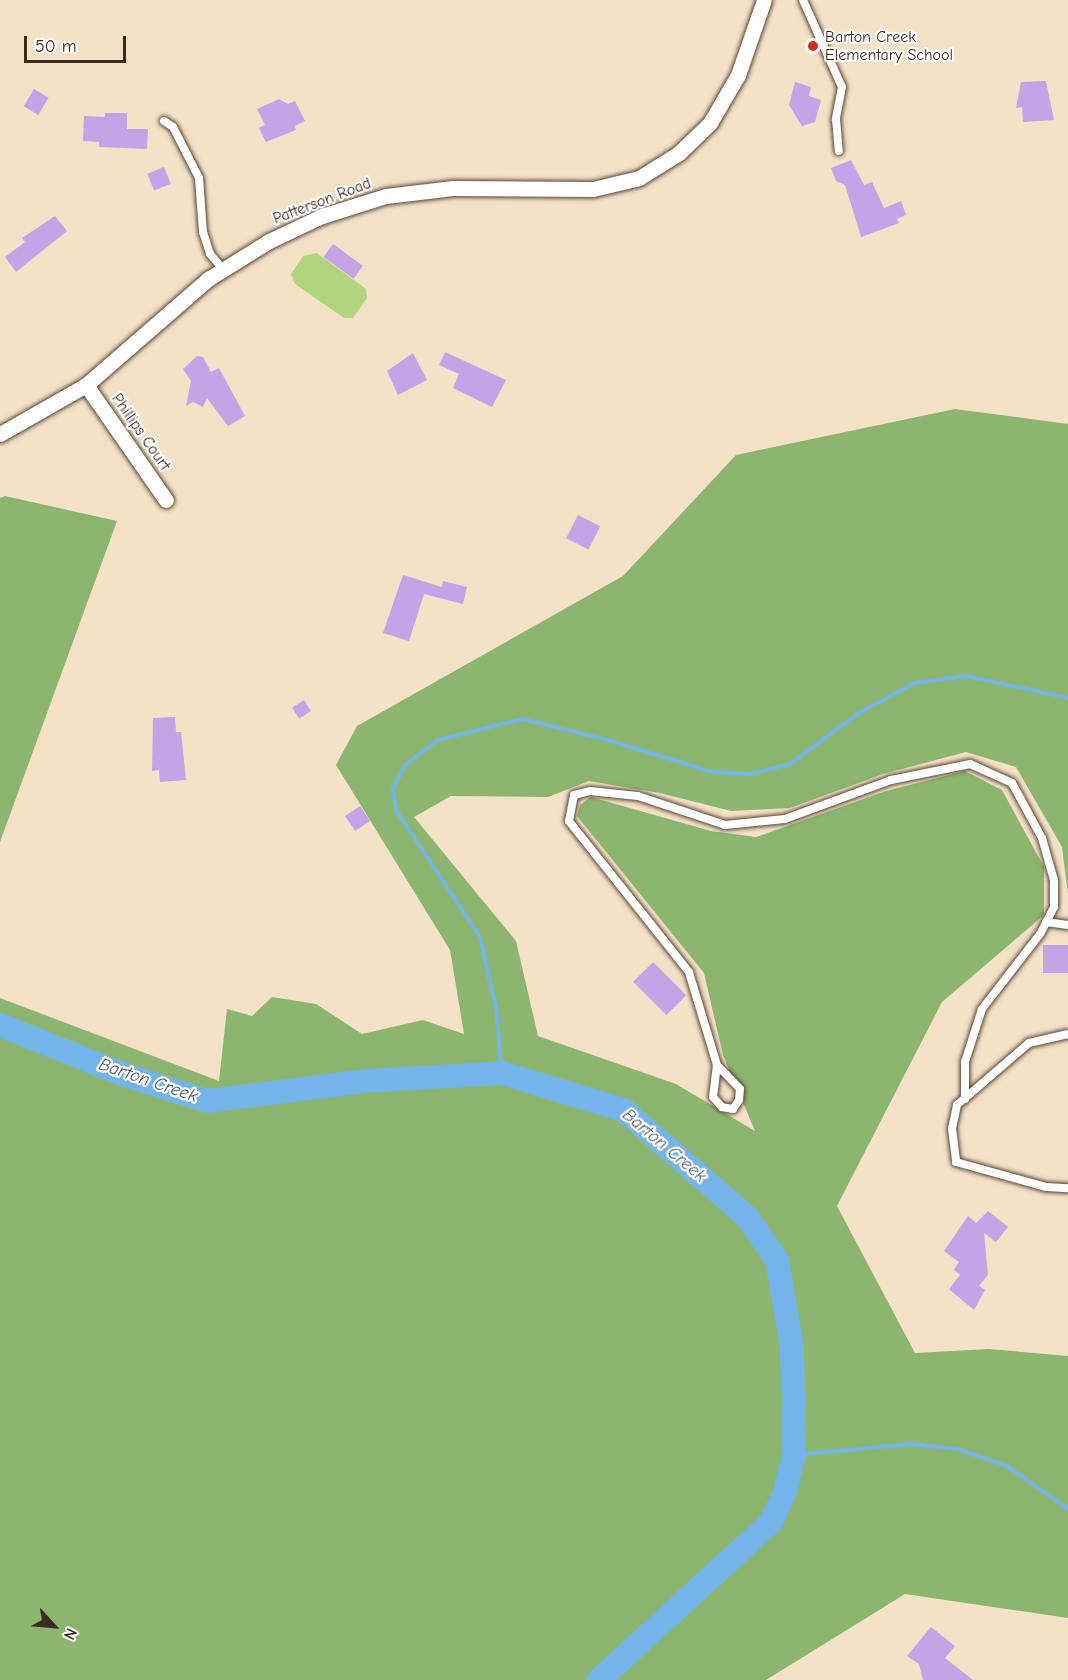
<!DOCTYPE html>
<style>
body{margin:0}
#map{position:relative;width:1068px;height:1680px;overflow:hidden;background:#f4e1c7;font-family:"Comic Neue",sans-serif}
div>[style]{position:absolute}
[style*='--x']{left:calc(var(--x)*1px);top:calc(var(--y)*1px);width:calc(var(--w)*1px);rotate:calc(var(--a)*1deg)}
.green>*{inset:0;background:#b1d57e}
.forest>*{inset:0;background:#8cb66d}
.stream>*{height:4px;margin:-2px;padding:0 2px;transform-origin:2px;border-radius:2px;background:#74b3e7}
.river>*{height:24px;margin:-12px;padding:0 12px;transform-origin:12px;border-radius:12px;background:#74b3e7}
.building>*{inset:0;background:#c6a2e6;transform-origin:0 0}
.roads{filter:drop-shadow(0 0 2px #574537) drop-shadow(0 0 2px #574537)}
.lane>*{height:8px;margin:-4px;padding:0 4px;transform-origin:4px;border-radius:4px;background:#fff}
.street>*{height:15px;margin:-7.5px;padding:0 7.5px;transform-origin:7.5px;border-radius:7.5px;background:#fff}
.dots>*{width:16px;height:16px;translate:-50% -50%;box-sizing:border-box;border:3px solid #fff;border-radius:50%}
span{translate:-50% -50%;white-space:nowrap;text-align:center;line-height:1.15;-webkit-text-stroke:4.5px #fff;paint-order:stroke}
.poi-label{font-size:16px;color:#3b2a1e}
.left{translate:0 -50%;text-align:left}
.street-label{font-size:16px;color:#3b2a1e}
.water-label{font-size:18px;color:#4f5a64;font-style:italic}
.north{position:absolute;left:24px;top:1596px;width:60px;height:60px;-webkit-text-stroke:4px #fff;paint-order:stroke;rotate:116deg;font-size:16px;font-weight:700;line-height:24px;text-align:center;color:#3b2a1e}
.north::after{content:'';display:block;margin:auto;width:21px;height:27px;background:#3b2a1e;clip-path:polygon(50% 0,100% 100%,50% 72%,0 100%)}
.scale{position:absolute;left:24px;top:36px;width:102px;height:27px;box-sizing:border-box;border:3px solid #3b2a1e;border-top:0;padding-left:8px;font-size:18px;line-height:21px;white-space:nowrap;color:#3b2a1e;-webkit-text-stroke:4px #fff;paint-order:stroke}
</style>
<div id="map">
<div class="green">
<div style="clip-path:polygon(317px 253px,366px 289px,367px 298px,353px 318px,344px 318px,295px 284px,291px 274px,303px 256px)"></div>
</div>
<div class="forest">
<div style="clip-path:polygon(955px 409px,1068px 424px,1068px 894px,1062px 847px,1016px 767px,966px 752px,883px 774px,790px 808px,731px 811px,660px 793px,589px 781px,548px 797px,451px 796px,414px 817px,516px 941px,538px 1036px,676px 1084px,755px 1131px,723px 1055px,704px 973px,577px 816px,580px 805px,591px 797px,711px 831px,756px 837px,886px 791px,965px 771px,1002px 790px,1044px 867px,1044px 915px,942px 1002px,837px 1206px,915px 1353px,989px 1349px,1068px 1356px,1068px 1618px,905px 1594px,766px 1680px,0 1680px,0 998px,219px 1081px,227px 1009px,252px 1016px,272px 997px,316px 1004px,362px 1034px,423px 1020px,464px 1034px,450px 950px,336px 765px,357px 726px,623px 576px,736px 455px)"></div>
<div style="clip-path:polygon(5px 496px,117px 521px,0 842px,0 498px)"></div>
</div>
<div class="stream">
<div style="--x:502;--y:1073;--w:65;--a:-95.3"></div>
<div style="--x:496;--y:1008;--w:73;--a:-102.7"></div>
<div style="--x:480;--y:937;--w:152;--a:-123.5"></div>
<div style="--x:396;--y:810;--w:21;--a:-98"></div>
<div style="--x:393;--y:789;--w:27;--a:-63"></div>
<div style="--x:405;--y:765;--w:41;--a:-37.1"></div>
<div style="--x:438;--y:740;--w:87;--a:-14"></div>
<div style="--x:522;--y:719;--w:89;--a:13.7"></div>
<div style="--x:608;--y:740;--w:109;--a:17.1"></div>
<div style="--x:712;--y:772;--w:38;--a:3"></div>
<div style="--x:750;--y:774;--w:41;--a:-14"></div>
<div style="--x:790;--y:764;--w:86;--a:-36.5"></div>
<div style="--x:859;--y:713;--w:64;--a:-28.2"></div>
<div style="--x:915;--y:683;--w:51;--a:-7.8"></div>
<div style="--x:966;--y:676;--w:104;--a:12.2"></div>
<div style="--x:794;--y:1455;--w:118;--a:-5.4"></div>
<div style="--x:911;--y:1444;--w:46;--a:6.2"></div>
<div style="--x:957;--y:1449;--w:53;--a:18.8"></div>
<div style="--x:1007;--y:1466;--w:75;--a:35.2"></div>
</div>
<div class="river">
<div style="--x:0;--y:1025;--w:131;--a:21.9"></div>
<div style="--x:122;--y:1074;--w:89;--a:17.6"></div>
<div style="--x:207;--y:1101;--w:159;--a:-7.2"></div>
<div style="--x:365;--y:1081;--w:137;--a:-3.3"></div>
<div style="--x:502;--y:1073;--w:127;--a:16.9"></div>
<div style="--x:624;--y:1110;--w:163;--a:41"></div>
<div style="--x:747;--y:1217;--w:52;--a:55.1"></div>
<div style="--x:777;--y:1260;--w:88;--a:80.2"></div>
<div style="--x:792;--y:1347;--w:108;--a:88.9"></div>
<div style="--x:794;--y:1455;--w:38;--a:104"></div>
<div style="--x:785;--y:1492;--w:33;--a:115"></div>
<div style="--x:771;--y:1522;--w:234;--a:137.4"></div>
</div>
<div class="building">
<div style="clip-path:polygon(1046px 81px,1054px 120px,1023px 122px,1022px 107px,1016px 108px,1021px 82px)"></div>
<div style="clip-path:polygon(795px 82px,811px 87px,809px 96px,821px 100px,815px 122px,802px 126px,789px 105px)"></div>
<div style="left:34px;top:89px;width:17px;height:20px;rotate:31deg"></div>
<div style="clip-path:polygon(279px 99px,288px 104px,295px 101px,305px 121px,295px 126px,296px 130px,266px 142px,259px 128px,265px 125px,257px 109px)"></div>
<div style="clip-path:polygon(105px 113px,127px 113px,127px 129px,148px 129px,147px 149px,99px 147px,99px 142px,83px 141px,84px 116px,105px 117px)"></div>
<div style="clip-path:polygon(851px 160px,864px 185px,872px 182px,884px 208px,901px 201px,906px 215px,897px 219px,899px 223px,861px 237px,845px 185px,836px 181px,831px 168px)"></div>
<div style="left:164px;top:167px;width:18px;height:18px;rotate:68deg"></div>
<div style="clip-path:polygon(55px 216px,67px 231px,16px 272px,5px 257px,25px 242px,22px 238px)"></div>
<div style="left:333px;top:244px;width:37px;height:16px;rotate:36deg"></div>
<div style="clip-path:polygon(445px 352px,506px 380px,492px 407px,453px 388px,459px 374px,439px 365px)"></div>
<div style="clip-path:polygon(413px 353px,427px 380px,398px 395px,387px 371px)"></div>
<div style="clip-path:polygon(197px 356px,203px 357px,211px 372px,219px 368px,245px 416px,228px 426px,207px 398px,203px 407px,193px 402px,186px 406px,191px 381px,183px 369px)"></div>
<div style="left:578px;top:515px;width:25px;height:26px;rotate:27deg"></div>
<div style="clip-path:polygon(403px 575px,442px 587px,443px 581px,467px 587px,463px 604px,424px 594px,409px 641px,383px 633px)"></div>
<div style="left:304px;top:700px;width:13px;height:14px;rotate:58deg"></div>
<div style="clip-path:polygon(175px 717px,176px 732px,181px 732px,186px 780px,160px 782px,159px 770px,152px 771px,153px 718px)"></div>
<div style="left:360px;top:806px;width:18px;height:18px;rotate:56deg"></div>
<div style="left:1068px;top:945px;width:28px;height:25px;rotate:90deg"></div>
<div style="left:653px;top:962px;width:47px;height:28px;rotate:45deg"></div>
<div style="clip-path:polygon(988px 1211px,1008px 1227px,996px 1242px,984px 1233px,988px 1275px,979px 1286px,985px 1290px,974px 1310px,949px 1289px,960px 1275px,954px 1270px,959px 1262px,944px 1251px,968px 1216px,976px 1223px)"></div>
<div style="clip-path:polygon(931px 1627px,955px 1646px,945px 1658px,973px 1680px,923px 1680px,919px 1664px,907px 1656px)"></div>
</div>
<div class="roads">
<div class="lane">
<div style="--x:803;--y:0;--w:95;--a:65.9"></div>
<div style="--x:842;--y:87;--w:33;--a:101"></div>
<div style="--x:836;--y:119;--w:32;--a:85"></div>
<div style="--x:164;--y:121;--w:11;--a:34"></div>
<div style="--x:173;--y:127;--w:57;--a:63"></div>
<div style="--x:199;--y:178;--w:54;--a:85.8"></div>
<div style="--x:203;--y:232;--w:23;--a:72"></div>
<div style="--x:210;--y:254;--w:20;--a:49"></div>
<div style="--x:1046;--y:922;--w:22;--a:8"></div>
<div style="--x:1068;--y:1034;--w:40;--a:167"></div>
<div style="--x:1029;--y:1043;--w:95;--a:139.3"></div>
<div style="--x:957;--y:1105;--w:24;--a:102"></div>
<div style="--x:952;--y:1128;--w:34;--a:83"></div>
<div style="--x:956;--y:1162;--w:93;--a:15.5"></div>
<div style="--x:1046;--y:1187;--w:22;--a:3"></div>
<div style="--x:717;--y:1065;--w:33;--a:46"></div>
<div style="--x:740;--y:1089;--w:11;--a:95"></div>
<div style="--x:739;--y:1100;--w:11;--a:124"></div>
<div style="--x:733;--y:1109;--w:11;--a:-170"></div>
<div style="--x:722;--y:1107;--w:13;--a:-132"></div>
<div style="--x:713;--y:1097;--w:32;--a:-83"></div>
<div style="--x:717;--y:1065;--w:97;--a:-106.8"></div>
<div style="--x:689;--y:972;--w:193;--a:-128.5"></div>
<div style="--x:569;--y:821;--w:26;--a:-79"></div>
<div style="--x:574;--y:795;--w:16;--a:-14"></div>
<div style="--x:590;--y:791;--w:48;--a:5.9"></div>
<div style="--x:638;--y:796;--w:92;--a:18.4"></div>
<div style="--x:725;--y:825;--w:60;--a:-5.7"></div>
<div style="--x:785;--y:819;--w:113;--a:-20.2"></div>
<div style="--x:891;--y:780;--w:81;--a:-11.4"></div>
<div style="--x:970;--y:764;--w:46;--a:24.3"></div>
<div style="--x:1012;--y:783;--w:63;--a:61.4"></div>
<div style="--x:1042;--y:838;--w:44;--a:74.1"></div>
<div style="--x:1054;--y:880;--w:27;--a:90"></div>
<div style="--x:1054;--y:907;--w:30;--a:117"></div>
<div style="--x:1040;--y:934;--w:95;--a:127.7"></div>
<div style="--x:982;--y:1009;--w:56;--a:107.8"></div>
<div style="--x:965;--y:1062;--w:37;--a:90"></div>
</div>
<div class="street">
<div style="--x:86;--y:385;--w:140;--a:55.2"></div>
<div style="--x:0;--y:434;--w:99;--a:-29.7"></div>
<div style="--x:86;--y:385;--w:162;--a:-41"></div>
<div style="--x:208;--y:279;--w:72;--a:-31.9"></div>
<div style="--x:269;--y:241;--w:59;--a:-25.3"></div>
<div style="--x:322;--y:216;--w:67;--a:-17.4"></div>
<div style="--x:386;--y:196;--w:67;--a:-6.8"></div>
<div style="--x:453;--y:188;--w:140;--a:0.4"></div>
<div style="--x:593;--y:189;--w:47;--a:-13.4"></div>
<div style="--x:639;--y:178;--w:47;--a:-32"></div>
<div style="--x:679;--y:153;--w:43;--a:-44.1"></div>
<div style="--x:710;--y:123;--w:56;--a:-59.7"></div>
<div style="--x:738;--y:75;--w:79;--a:-70.9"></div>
</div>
</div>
<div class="dots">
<div style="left:813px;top:46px;background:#c8321e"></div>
</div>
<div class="poi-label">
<span class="left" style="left:825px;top:46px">Barton Creek<br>Elementary School</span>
</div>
<div class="street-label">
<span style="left:322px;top:201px;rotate:-21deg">Patterson Road</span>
<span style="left:141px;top:432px;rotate:55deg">Phillips Court</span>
</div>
<div class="water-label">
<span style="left:148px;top:1081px;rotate:19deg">Barton Creek</span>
<span style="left:664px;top:1146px;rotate:40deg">Barton Creek</span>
</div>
<div class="north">N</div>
<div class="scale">50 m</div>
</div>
